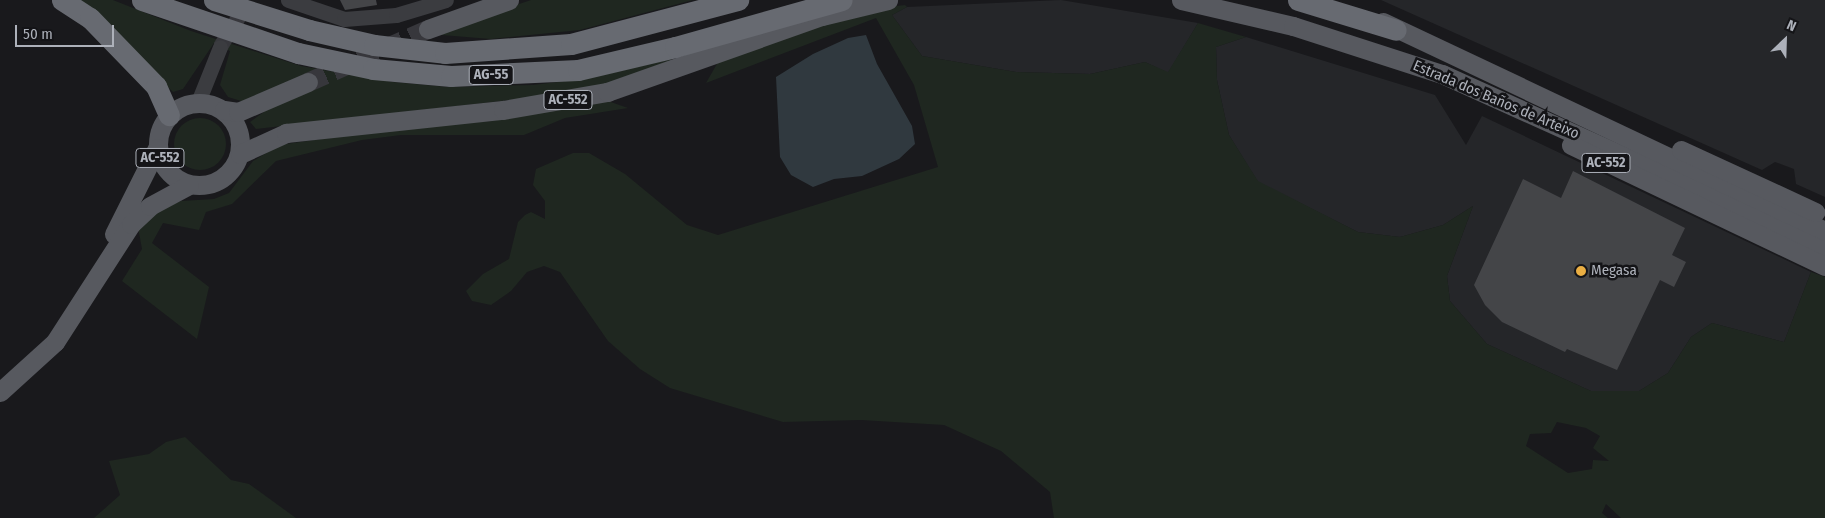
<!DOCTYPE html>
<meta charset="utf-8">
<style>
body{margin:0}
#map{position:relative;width:1825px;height:518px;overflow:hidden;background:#19191c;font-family:"Fira Sans Condensed",sans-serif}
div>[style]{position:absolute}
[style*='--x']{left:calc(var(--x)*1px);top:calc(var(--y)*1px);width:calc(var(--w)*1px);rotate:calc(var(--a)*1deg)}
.built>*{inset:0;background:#252629}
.green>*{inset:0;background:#1f2720}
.round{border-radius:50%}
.water>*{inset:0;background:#30393f}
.building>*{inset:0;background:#444548}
.minor-tunnel>*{height:15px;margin-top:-7.5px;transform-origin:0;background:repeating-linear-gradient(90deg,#37373c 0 15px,transparent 0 23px)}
.major-tunnel>*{height:19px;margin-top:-9.5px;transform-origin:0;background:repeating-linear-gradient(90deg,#37373c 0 19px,transparent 0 28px)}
.minor>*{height:15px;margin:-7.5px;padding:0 7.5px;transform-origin:7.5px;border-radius:7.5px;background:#3b3c40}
.major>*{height:19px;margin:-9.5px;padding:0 9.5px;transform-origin:9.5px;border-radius:9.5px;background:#57595f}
.major>.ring{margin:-9.5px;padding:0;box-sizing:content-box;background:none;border:19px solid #57595f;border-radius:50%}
.highway>*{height:21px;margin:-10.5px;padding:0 10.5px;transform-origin:10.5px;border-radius:10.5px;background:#676a71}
.dots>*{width:14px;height:14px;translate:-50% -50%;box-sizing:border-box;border:2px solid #141417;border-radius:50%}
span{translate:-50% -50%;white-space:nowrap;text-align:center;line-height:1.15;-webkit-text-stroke:5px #141417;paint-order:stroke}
.shield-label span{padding:1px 4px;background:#141417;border:1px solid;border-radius:4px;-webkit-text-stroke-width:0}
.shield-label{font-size:14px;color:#adb1ba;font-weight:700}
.street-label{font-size:15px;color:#adb1ba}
.poi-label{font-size:15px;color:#adb1ba}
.left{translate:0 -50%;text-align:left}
.north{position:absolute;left:1760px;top:15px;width:50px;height:50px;-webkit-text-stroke:4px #141417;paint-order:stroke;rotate:24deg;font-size:14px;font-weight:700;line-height:20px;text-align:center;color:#adb1ba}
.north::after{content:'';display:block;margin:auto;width:18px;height:22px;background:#adb1ba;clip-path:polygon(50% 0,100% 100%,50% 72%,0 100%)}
.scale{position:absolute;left:15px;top:25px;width:99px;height:22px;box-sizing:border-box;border:2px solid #adb1ba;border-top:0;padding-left:6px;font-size:15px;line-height:18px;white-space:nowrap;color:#adb1ba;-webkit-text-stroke:4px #141417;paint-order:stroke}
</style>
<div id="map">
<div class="built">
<div style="clip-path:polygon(1061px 0,1198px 23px,1168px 73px,1145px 62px,1090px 74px,1016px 72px,922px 56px,892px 15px,907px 7px)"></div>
<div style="clip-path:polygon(1381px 0,1825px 0,1825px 197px,1796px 184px,1794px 169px,1775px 162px,1762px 170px)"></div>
<div style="clip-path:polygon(1246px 37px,1435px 95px,1466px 145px,1482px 116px,1811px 272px,1784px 342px,1712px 323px,1691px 337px,1668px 373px,1639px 391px,1591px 391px,1487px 344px,1450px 301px,1447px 276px,1473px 206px,1443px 225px,1400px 237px,1358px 232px,1258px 182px,1229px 135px,1217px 80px,1216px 47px)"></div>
</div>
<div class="green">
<div style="clip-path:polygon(79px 0,113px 0,191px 31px,301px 66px,393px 82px,448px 87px,533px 85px,590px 78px,671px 59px,673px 63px,581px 92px,256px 129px,250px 122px,268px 109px,228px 97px,220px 85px,230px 51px,214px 43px,183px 89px,173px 92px)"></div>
<div style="clip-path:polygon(531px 0,693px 0,580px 30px,491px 39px,429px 34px)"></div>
<div style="clip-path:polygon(evenodd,905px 5px,907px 7px,892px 15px,922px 56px,1016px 72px,1090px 74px,1145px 62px,1168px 72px,1198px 23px,1246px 37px,1216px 47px,1217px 80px,1229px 135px,1258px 181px,1358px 232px,1400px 237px,1443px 225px,1473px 206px,1447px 276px,1450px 301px,1487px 344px,1591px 391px,1639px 391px,1668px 373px,1691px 337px,1712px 323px,1784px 342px,1811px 272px,1825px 277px,1825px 518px,1621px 518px,1606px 504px,1602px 513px,1608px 518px,1054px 518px,1050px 492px,1001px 451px,944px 425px,861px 420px,783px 422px,670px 388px,640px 369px,608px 341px,560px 272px,544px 266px,527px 272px,511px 291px,491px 305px,472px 301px,466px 291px,483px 274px,509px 259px,518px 222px,525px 215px,531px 212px,545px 219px,545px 201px,533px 185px,536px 169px,573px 153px,589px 153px,625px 174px,687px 225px,718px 235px,938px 167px,914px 85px,876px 18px,706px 83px,718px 62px,745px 50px,873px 9px,905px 5px,1557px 422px,1586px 428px,1600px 436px,1593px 448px,1609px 461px,1593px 460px,1592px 469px,1568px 473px,1526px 446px,1530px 434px,1551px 433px,1557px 422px)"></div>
<div style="clip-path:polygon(605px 100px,628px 108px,565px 118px,524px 135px,401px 135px,362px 140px,276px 161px,232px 204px,206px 212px,199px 230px,163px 223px,152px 243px,209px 287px,197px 339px,122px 281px,142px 249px,138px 227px,157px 211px,181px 201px,214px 199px,229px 193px,253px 161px,279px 145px,398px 128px,492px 121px)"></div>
<div class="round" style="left:174px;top:118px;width:52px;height:52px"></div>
<div style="clip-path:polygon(185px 437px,231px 480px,249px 484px,296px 518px,94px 518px,120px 495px,109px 461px,149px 454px,166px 442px)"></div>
</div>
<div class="water">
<div style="clip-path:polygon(866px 35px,877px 64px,912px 126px,915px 144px,899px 159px,862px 176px,834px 179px,813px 187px,791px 175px,780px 157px,776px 77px,813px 54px,848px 38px)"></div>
</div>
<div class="building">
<div style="clip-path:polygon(340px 0,376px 0,377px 5px,345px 10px)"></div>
<div style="clip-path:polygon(1573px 171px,1685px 228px,1672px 255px,1686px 262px,1674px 287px,1660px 280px,1617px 370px,1567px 349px,1565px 352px,1502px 322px,1485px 305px,1474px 285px,1523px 179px,1561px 198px)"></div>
</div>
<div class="minor-tunnel">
<div style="--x:220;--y:47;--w:55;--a:-58.3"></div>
</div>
<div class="major-tunnel">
<div style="--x:308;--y:82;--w:131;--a:-23.8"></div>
</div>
<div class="minor">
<div style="--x:288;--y:0;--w:59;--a:18.7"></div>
<div style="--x:344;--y:19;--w:52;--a:-4.4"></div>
<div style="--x:396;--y:15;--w:52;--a:-16.7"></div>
<div style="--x:198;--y:102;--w:59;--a:-68.2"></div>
</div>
<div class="major">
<div style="--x:1181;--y:0;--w:115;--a:13.1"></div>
<div style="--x:1293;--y:26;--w:157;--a:17.9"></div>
<div style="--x:1442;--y:74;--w:420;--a:24.3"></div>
<div style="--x:1383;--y:22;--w:489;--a:25.3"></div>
<div style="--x:428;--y:29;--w:86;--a:-19.7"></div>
<div class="ring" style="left:158px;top:103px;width:63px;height:63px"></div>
<div style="--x:224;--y:110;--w:14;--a:8"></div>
<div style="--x:238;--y:112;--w:76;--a:-23.2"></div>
<div style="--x:1571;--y:145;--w:281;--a:25.5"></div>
<div style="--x:1681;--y:150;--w:148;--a:24.8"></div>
<div style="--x:240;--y:154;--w:51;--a:-24.5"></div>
<div style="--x:286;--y:133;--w:218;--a:-6.1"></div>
<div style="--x:503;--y:110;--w:106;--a:-9.8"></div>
<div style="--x:607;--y:92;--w:228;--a:-19.5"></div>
<div style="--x:822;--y:16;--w:68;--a:-13.6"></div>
<div style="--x:114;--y:234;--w:96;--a:-63.4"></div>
<div style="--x:0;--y:392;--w:74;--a:-42.3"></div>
<div style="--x:55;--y:342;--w:140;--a:-57.2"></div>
<div style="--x:131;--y:224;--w:26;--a:-43"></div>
<div style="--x:150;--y:206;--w:44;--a:-28.3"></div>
</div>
<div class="highway">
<div style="--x:62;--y:0;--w:33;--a:33"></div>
<div style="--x:90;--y:18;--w:95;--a:45.9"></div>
<div style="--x:156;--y:86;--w:32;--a:66"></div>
<div style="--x:142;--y:0;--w:165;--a:18.8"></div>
<div style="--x:298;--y:53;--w:77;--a:12"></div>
<div style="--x:373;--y:69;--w:78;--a:5.1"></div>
<div style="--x:451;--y:76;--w:127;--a:-2.7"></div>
<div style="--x:578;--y:70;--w:100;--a:-13.3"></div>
<div style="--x:675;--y:47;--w:173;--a:-15.7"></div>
<div style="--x:214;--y:0;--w:100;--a:17.5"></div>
<div style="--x:309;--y:30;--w:67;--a:13"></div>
<div style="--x:374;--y:45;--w:71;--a:6.4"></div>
<div style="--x:445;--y:53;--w:126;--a:-4.1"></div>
<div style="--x:571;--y:44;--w:173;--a:-14.8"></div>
<div style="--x:1298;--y:0;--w:102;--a:17"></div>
</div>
<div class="dots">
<div style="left:1581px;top:271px;background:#eaae43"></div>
</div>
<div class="shield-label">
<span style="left:491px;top:75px">AG-55</span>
<span style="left:568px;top:100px">AC-552</span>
<span style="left:160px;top:158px">AC-552</span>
<span style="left:1606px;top:163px">AC-552</span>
</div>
<div class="street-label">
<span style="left:1496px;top:100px;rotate:23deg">Estrada dos Baños de Arteixo</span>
</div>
<div class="poi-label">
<span class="left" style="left:1591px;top:271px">Megasa</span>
</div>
<div class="north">N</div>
<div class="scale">50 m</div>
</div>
